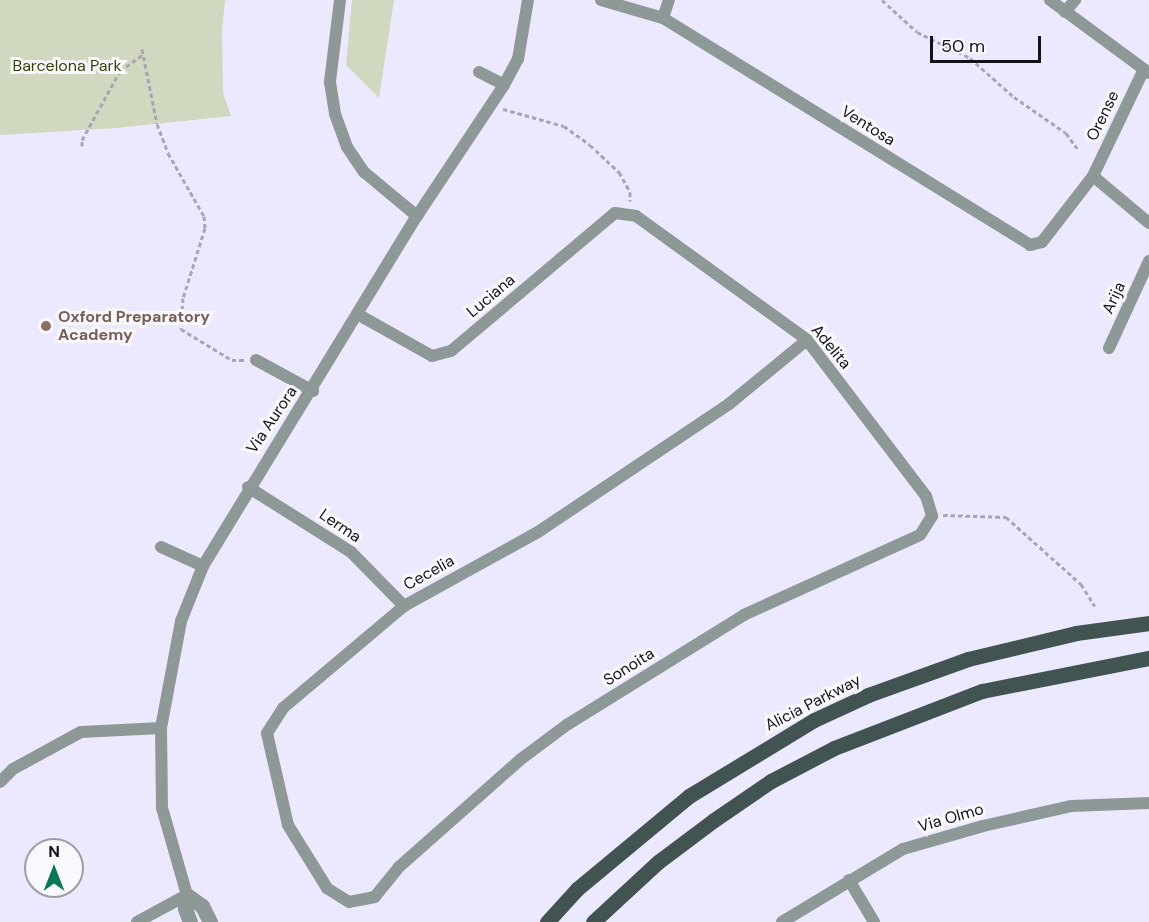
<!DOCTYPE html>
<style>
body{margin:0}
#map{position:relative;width:1149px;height:922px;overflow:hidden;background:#ece9fe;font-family:"DM Sans",sans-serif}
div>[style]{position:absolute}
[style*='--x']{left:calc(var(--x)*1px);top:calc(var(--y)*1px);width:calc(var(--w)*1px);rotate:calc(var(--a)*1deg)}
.green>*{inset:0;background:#d0d8bf}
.path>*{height:3px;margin-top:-1.5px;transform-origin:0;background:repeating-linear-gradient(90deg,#a8a6b6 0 4.5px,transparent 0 7.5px)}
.minor>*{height:12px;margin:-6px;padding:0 6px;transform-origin:6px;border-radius:6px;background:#8e9896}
.tertiary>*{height:15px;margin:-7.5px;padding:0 7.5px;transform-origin:7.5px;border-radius:7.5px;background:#8e9896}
.primary>*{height:15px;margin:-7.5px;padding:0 7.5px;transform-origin:7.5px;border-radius:7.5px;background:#415451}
.dots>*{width:16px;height:16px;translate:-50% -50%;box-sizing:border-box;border:3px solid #f9f9fd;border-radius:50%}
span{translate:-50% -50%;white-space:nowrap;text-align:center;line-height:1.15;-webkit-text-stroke:6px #f9f9fd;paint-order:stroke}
.park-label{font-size:16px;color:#354106}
.street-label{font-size:16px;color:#131218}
.education-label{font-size:16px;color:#785e54;font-weight:700}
.left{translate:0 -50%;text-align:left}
.north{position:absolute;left:24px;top:838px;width:60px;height:60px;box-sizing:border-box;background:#f9f9fd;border:2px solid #9d9da1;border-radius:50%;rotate:0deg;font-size:16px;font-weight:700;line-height:24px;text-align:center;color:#131218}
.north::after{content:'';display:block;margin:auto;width:21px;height:27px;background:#087954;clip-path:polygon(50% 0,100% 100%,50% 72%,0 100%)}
.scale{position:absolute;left:930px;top:36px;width:111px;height:27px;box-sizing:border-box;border:3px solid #131218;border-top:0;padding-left:8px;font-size:18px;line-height:21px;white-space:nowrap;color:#131218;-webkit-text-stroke:4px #f9f9fd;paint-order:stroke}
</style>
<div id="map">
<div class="green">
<div style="clip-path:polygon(0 0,225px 0,222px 31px,223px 93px,231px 116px,116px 128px,0 135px)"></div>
<div style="clip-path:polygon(352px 0,394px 0,379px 98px,346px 65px)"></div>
</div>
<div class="path">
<div style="--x:882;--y:0;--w:47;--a:42.4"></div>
<div style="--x:917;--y:32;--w:59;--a:26.1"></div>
<div style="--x:970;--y:58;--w:59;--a:41.6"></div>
<div style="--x:1014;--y:97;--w:63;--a:34.7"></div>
<div style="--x:1066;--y:133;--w:19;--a:54"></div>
<div style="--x:142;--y:49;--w:76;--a:78.7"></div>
<div style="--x:157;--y:124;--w:31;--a:69"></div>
<div style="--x:168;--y:153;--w:73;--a:60.3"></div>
<div style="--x:204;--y:216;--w:12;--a:85"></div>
<div style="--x:205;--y:228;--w:73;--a:107.4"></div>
<div style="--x:183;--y:298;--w:31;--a:94"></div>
<div style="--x:181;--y:329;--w:60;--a:31.3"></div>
<div style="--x:232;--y:360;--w:13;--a:0"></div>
<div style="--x:503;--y:109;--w:63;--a:15.6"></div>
<div style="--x:564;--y:126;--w:32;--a:36"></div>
<div style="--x:590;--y:145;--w:40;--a:43"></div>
<div style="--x:619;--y:172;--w:23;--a:61"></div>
<div style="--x:630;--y:192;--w:9;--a:90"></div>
<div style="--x:82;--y:146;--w:6;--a:-90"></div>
<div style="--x:82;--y:140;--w:79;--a:-61.2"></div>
<div style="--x:120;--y:71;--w:29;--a:-36"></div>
<div style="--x:943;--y:515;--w:63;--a:1.8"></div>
<div style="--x:1006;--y:517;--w:101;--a:41.8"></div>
<div style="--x:1081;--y:584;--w:26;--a:58"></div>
</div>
<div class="minor">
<div style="--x:340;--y:0;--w:83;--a:97"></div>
<div style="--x:330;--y:82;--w:32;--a:81"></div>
<div style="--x:335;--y:114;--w:35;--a:70"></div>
<div style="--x:347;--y:147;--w:30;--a:56"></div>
<div style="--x:364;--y:172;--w:69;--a:39.7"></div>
<div style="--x:601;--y:0;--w:65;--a:16.2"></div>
<div style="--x:663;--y:18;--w:432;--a:31.7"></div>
<div style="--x:1030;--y:245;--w:12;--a:-14"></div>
<div style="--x:1042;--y:242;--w:83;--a:-52.3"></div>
<div style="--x:1093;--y:176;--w:116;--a:-64.5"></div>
<div style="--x:1050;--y:0;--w:123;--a:36.4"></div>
<div style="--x:1065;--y:12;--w:16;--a:-50"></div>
<div style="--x:663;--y:18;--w:19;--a:-72"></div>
<div style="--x:479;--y:72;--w:28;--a:27"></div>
<div style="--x:1093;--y:176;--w:73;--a:40"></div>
<div style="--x:359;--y:315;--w:84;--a:29.3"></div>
<div style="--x:432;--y:356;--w:20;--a:-15"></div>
<div style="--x:451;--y:351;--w:214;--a:-40.1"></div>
<div style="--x:615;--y:213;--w:21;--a:8"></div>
<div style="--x:636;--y:216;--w:211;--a:35.9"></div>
<div style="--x:807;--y:340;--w:196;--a:52.7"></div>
<div style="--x:926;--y:496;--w:21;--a:73"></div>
<div style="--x:932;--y:516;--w:22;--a:122"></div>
<div style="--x:920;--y:535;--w:193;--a:155.6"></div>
<div style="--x:744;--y:615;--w:207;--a:148.2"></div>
<div style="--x:568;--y:724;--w:59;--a:143.3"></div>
<div style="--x:521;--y:759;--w:163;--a:138.5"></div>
<div style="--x:399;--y:867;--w:38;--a:129"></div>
<div style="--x:375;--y:897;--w:26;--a:169"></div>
<div style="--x:349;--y:902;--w:26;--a:-148"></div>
<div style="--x:327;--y:888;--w:74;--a:-121.8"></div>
<div style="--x:288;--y:825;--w:94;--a:-102.9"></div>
<div style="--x:267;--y:733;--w:30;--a:-57"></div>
<div style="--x:283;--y:708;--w:158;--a:-40.1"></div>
<div style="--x:404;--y:606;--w:153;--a:-28.9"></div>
<div style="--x:538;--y:532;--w:230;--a:-33.8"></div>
<div style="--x:729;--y:404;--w:101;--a:-39.4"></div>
<div style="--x:1109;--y:348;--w:96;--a:-65.3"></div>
<div style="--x:256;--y:360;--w:65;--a:28.5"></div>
<div style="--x:248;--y:487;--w:122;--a:32.3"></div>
<div style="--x:351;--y:552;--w:76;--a:45.5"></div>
<div style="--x:161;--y:547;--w:46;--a:24.3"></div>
<div style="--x:0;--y:782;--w:18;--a:-45"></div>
<div style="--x:13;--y:769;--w:77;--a:-28.6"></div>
<div style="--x:81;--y:732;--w:80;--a:-2.9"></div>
<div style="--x:849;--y:880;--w:49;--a:59.2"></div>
<div style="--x:137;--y:922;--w:57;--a:-28.4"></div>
<div style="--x:187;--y:895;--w:91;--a:-106"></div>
<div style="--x:162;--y:808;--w:80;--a:-90.7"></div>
<div style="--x:161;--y:728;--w:109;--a:-79.4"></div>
<div style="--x:181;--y:621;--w:59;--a:-68.2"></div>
<div style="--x:203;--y:566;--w:410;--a:-58.6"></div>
<div style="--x:417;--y:216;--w:157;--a:-56.4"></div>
<div style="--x:504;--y:85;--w:30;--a:-62"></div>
<div style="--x:518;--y:59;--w:60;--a:-80.4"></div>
<div style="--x:782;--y:922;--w:141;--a:-31.1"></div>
<div style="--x:903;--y:849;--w:83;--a:-16"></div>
<div style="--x:983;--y:826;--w:90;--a:-12.8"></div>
<div style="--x:1071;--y:806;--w:78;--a:-2.2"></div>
</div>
<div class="tertiary">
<div style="--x:190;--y:922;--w:15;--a:-110"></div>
<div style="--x:185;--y:908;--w:13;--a:-81"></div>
<div style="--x:187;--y:895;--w:19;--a:36"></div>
<div style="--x:202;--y:906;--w:18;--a:63"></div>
</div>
<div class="primary">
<div style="--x:547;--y:922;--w:45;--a:-47.7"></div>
<div style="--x:577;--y:889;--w:146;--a:-39.7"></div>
<div style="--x:689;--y:796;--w:146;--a:-31.3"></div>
<div style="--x:814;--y:720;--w:60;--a:-24.8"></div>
<div style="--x:868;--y:695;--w:106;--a:-19.8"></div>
<div style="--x:968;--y:659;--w:111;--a:-13.5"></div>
<div style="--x:1076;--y:633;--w:74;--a:-7.8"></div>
<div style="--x:593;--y:922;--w:88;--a:-42.7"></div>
<div style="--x:658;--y:862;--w:70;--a:-36.9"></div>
<div style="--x:714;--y:820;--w:69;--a:-34.4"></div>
<div style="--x:771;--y:781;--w:71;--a:-27.6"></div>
<div style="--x:834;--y:748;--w:159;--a:-21.1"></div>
<div style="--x:982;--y:691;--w:170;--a:-11.2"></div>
</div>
<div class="dots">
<div style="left:46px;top:326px;background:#8d6e63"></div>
</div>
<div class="park-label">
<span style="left:67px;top:66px">Barcelona Park</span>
</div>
<div class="street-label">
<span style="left:1103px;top:116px;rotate:-64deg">Orense</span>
<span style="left:868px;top:126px;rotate:32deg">Ventosa</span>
<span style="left:491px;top:296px;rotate:-40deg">Luciana</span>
<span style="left:1114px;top:298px;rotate:-65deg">Arija</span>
<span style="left:831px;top:347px;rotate:50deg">Adelita</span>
<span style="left:272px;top:420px;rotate:-56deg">Via Aurora</span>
<span style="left:340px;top:526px;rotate:34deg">Lerma</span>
<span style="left:429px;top:573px;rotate:-29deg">Cecelia</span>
<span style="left:629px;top:667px;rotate:-32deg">Sonoita</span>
<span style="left:813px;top:703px;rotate:-27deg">Alicia Parkway</span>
<span style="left:951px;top:818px;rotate:-16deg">Via Olmo</span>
</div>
<div class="education-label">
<span class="left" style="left:58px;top:326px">Oxford Preparatory<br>Academy</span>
</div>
<div class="north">N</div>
<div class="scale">50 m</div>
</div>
